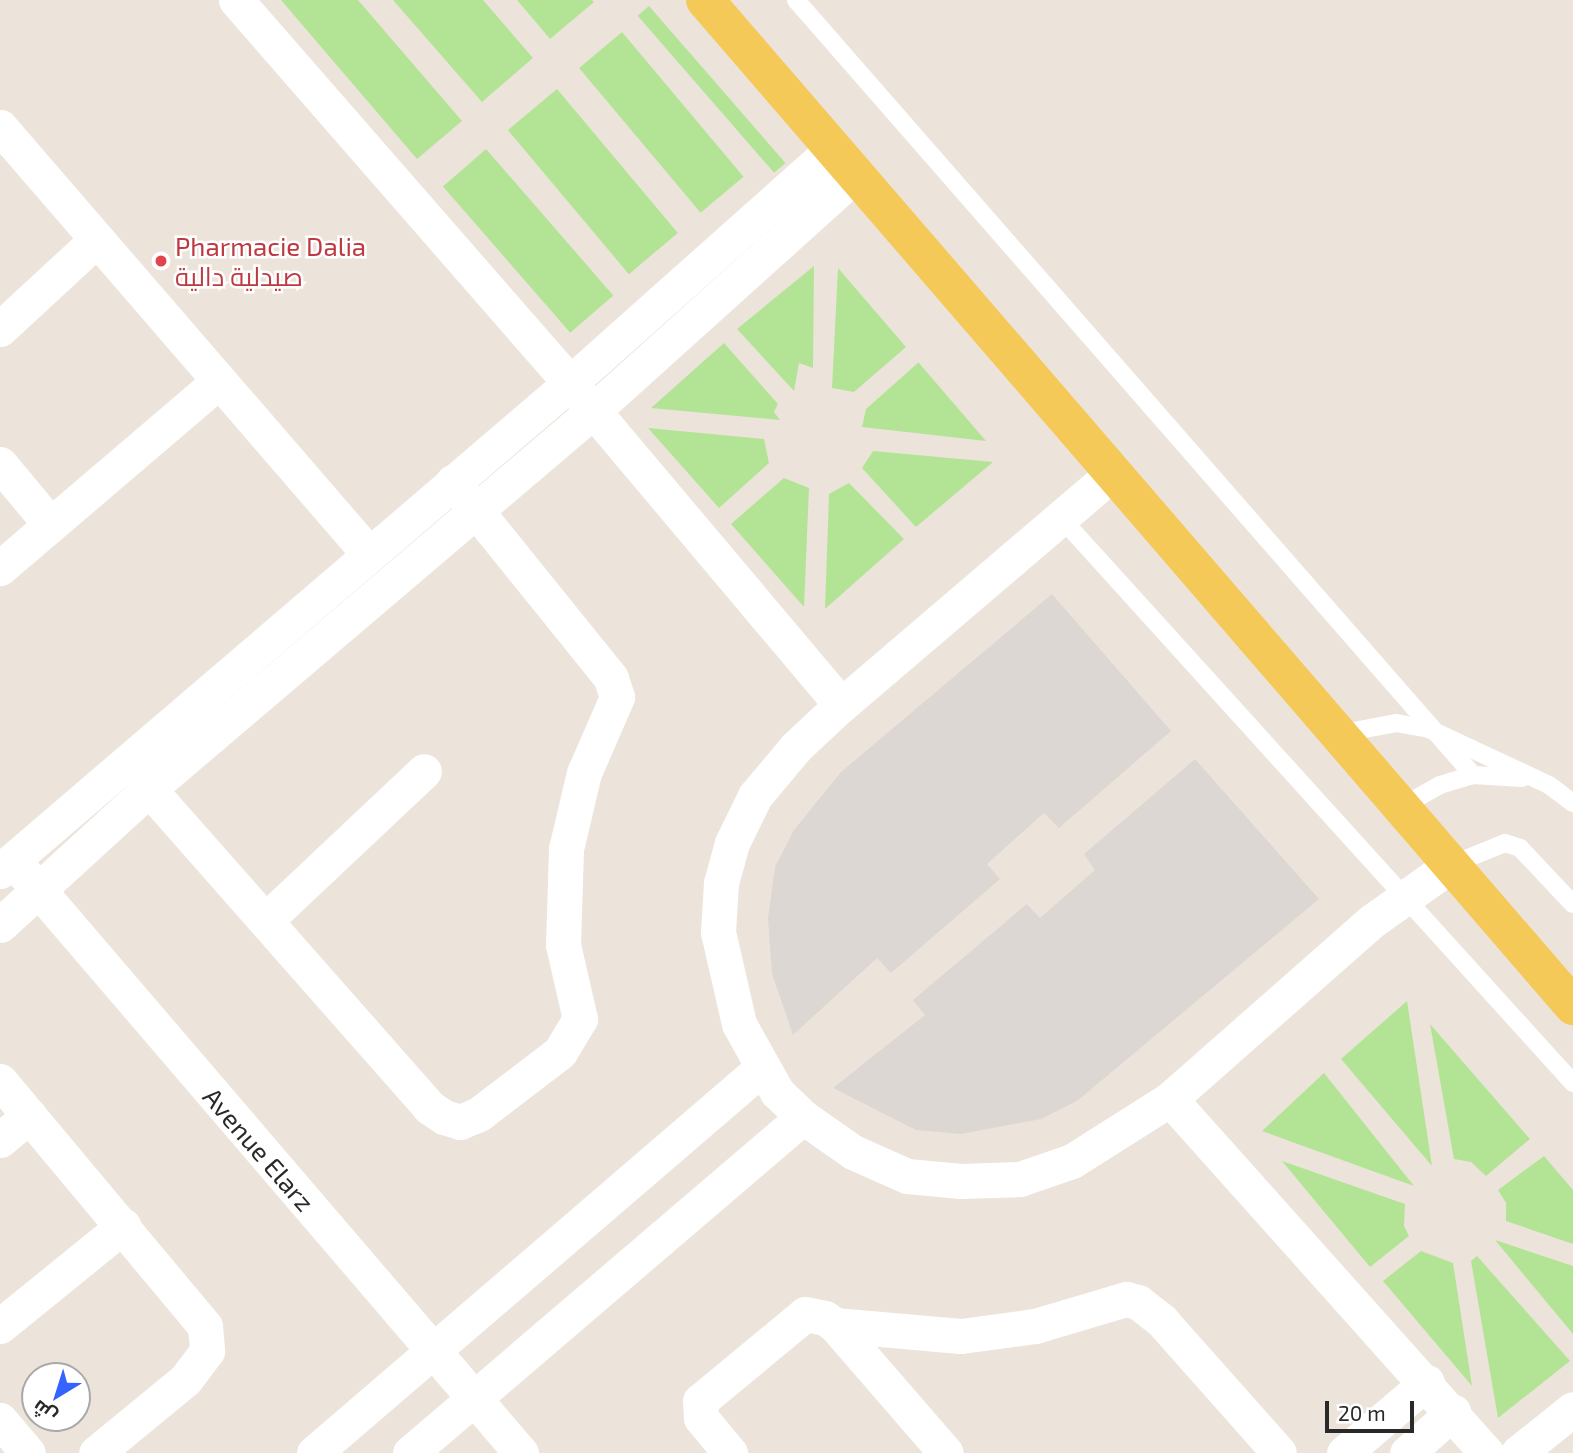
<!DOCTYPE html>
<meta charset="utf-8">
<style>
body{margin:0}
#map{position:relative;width:1573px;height:1453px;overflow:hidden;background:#ece4db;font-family:"Exo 2",Cairo,sans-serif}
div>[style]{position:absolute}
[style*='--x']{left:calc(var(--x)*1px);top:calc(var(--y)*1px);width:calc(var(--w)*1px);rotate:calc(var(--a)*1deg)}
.green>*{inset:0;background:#b3e495;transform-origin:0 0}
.plaza>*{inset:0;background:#dcd7d2}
.lane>*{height:18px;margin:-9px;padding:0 9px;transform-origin:9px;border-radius:9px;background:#fff}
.street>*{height:35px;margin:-17.5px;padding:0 17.5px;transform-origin:17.5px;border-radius:17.5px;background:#fff}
.primary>*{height:38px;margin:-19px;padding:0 19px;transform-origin:19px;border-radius:19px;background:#f4c958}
.dots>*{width:19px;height:19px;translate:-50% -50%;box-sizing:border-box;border:4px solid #fff;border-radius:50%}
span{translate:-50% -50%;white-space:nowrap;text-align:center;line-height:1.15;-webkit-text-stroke:5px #fff;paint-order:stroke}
.health-label{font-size:26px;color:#be3a42}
.left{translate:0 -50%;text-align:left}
.street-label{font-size:26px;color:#292929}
.north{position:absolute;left:21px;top:1362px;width:70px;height:70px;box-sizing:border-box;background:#fff;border:2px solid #a9a9a9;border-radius:50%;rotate:218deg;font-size:19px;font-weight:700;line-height:28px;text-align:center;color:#292929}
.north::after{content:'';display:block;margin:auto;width:24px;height:32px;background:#3563fe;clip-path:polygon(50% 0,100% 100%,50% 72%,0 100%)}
.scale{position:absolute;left:1325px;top:1401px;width:89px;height:32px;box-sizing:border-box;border:4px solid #292929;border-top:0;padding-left:9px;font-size:21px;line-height:24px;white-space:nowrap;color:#292929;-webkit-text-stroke:5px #fff;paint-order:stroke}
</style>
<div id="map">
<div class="green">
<div style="clip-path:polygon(281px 0,358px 0,462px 121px,417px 159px)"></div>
<div style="clip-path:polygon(393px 0,483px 0,533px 58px,482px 102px)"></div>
<div style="clip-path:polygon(517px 0,592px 0,594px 2px,550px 39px)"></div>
<div style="left:649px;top:6px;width:208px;height:15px;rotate:49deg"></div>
<div style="left:622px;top:32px;width:189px;height:56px;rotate:50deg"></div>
<div style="left:557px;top:89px;width:188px;height:64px;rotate:50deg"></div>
<div style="left:486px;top:149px;width:194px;height:57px;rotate:49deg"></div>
<div style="clip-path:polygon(814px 266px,813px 368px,799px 363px,794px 391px,737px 329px)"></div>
<div style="clip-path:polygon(838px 268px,906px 347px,854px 392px,832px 388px)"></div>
<div style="clip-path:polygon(724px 343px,778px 404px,774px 412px,780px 420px,651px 408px)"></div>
<div style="clip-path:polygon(919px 362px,919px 363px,986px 441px,862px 427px,866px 409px)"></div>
<div style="clip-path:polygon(648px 428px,764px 439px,769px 463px,719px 508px)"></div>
<div style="clip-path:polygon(873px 451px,993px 462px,916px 527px,862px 468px)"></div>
<div style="clip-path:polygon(784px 478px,809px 488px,804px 607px,731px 524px)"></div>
<div style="clip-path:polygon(849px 483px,904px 539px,825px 609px,829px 494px)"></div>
<div style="clip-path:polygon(1407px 1001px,1432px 1166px,1341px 1059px)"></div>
<div style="clip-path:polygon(1430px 1024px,1530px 1139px,1486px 1176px,1471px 1162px,1454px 1159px)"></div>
<div style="clip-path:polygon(1324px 1073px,1414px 1186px,1262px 1131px)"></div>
<div style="clip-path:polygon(1544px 1156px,1573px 1190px,1573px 1244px,1506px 1221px,1506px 1203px,1498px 1190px)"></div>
<div style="clip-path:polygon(1282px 1161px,1405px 1204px,1404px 1226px,1409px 1236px,1370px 1267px)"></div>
<div style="clip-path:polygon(1495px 1240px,1573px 1266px,1573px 1334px)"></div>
<div style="clip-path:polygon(1421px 1251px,1453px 1263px,1472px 1386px,1383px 1281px)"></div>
<div style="clip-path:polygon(1477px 1256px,1570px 1361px,1498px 1418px,1471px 1261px)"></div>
</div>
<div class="plaza">
<div style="clip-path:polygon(1052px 594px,1171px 731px,1059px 828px,1044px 813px,987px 864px,1000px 879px,891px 973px,877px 958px,793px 1035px,772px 974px,768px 918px,775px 867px,794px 830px,841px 772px)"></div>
<div style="clip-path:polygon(1195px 759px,1319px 899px,1077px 1101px,1041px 1119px,961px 1134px,916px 1130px,833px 1088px,925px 1015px,913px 1000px,1027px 904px,1040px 918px,1095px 870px,1084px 854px)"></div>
</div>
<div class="lane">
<div style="--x:796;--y:0;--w:1029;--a:48.86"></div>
<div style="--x:1062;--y:519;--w:761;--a:47.82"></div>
<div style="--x:1338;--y:734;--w:59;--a:-10.7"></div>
<div style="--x:1396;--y:723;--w:34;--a:10"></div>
<div style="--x:1429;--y:729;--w:132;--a:25"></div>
<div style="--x:1549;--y:785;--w:30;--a:37"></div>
<div style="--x:1401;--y:807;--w:45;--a:-29.4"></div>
<div style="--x:1440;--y:785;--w:34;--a:-17"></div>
<div style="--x:1473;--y:775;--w:49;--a:3.5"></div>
<div style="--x:1451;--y:865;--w:58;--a:-22.2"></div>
<div style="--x:1505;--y:843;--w:16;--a:18"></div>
<div style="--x:1520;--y:848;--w:77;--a:46.6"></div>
</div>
<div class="street">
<div style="--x:236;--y:0;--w:508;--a:48.91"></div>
<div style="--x:570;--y:383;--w:421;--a:49.9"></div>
<div style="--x:0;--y:127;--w:564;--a:49.17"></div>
<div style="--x:0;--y:329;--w:131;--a:-42.8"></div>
<div style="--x:0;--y:464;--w:78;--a:50.2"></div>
<div style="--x:1113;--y:473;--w:358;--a:139.5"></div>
<div style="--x:841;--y:705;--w:62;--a:137"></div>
<div style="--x:796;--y:747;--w:64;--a:129.9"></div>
<div style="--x:755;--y:796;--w:52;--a:116.1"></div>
<div style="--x:732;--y:843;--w:41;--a:105.4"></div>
<div style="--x:721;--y:883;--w:49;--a:93.5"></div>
<div style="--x:718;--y:932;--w:94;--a:77.1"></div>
<div style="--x:739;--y:1024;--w:78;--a:60.8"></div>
<div style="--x:777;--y:1092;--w:36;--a:44"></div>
<div style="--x:803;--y:1117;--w:61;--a:35"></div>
<div style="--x:853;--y:1152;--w:59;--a:24"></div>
<div style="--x:907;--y:1176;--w:54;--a:5.3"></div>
<div style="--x:961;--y:1181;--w:59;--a:-1.9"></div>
<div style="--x:1020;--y:1179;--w:55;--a:-19.1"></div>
<div style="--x:1072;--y:1161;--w:116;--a:-32.3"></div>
<div style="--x:1170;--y:1099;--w:269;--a:-41.4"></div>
<div style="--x:1372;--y:921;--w:97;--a:-35.3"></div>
<div style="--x:0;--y:568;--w:288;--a:-40.5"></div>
<div style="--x:149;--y:789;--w:424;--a:48.6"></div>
<div style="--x:429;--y:1107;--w:18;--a:34"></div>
<div style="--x:444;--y:1117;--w:17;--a:17"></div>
<div style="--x:460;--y:1122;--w:21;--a:-23"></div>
<div style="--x:479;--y:1114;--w:102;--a:-37.4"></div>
<div style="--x:560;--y:1052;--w:39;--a:-59"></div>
<div style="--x:580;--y:1019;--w:76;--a:-102.9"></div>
<div style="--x:563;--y:945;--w:96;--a:-88.2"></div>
<div style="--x:566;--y:849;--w:78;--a:-76.7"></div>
<div style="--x:584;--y:773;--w:83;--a:-66.5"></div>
<div style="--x:617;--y:697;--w:20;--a:-108"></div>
<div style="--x:611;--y:678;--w:252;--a:-128.9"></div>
<div style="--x:0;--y:871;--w:750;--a:-40.57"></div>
<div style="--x:570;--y:383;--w:352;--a:-41.7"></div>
<div style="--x:24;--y:873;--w:764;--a:49.41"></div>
<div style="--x:266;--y:920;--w:217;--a:-43.3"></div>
<div style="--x:0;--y:925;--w:202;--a:-42.4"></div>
<div style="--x:149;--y:789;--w:583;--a:-40.41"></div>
<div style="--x:593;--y:411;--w:353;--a:-42"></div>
<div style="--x:0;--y:1081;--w:319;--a:50.1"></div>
<div style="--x:205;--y:1326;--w:25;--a:85"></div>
<div style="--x:207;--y:1351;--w:36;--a:127"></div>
<div style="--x:185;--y:1380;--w:115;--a:140.6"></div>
<div style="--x:1170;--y:1099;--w:475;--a:48.2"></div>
<div style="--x:0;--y:1140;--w:38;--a:-40"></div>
<div style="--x:835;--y:1325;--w:126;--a:5"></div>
<div style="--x:961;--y:1336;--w:75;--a:-7.7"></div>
<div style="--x:1035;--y:1326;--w:95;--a:-16.5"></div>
<div style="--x:1126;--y:1299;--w:12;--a:14"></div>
<div style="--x:1138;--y:1302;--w:31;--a:38"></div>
<div style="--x:1162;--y:1321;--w:176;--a:48.4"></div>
<div style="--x:0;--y:1326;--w:159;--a:-39.1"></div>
<div style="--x:0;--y:1420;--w:43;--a:49.7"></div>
<div style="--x:314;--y:1453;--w:591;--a:-40.67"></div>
<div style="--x:410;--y:1453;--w:517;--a:-40.53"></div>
<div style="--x:730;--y:1453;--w:45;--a:-129.6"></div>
<div style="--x:701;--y:1418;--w:17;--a:-93"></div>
<div style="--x:700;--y:1401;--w:136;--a:-39.6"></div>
<div style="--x:805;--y:1314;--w:20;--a:11"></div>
<div style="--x:825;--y:1318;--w:12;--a:35"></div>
<div style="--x:835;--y:1325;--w:169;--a:49.1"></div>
<div style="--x:1344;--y:1453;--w:109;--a:-40.5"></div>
<div style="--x:1407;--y:1453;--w:62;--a:-41.7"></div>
<div style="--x:1518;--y:1453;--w:70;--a:-38.7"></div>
</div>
<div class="primary">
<div style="--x:705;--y:0;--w:1329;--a:49.21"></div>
</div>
<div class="dots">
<div style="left:161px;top:261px;background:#e0444e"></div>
</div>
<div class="health-label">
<span class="left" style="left:175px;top:261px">Pharmacie Dalia<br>صيدلية دالية</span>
</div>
<div class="street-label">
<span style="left:259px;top:1149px;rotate:49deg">Avenue Elarz</span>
</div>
<div class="north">ش</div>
<div class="scale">20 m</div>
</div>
